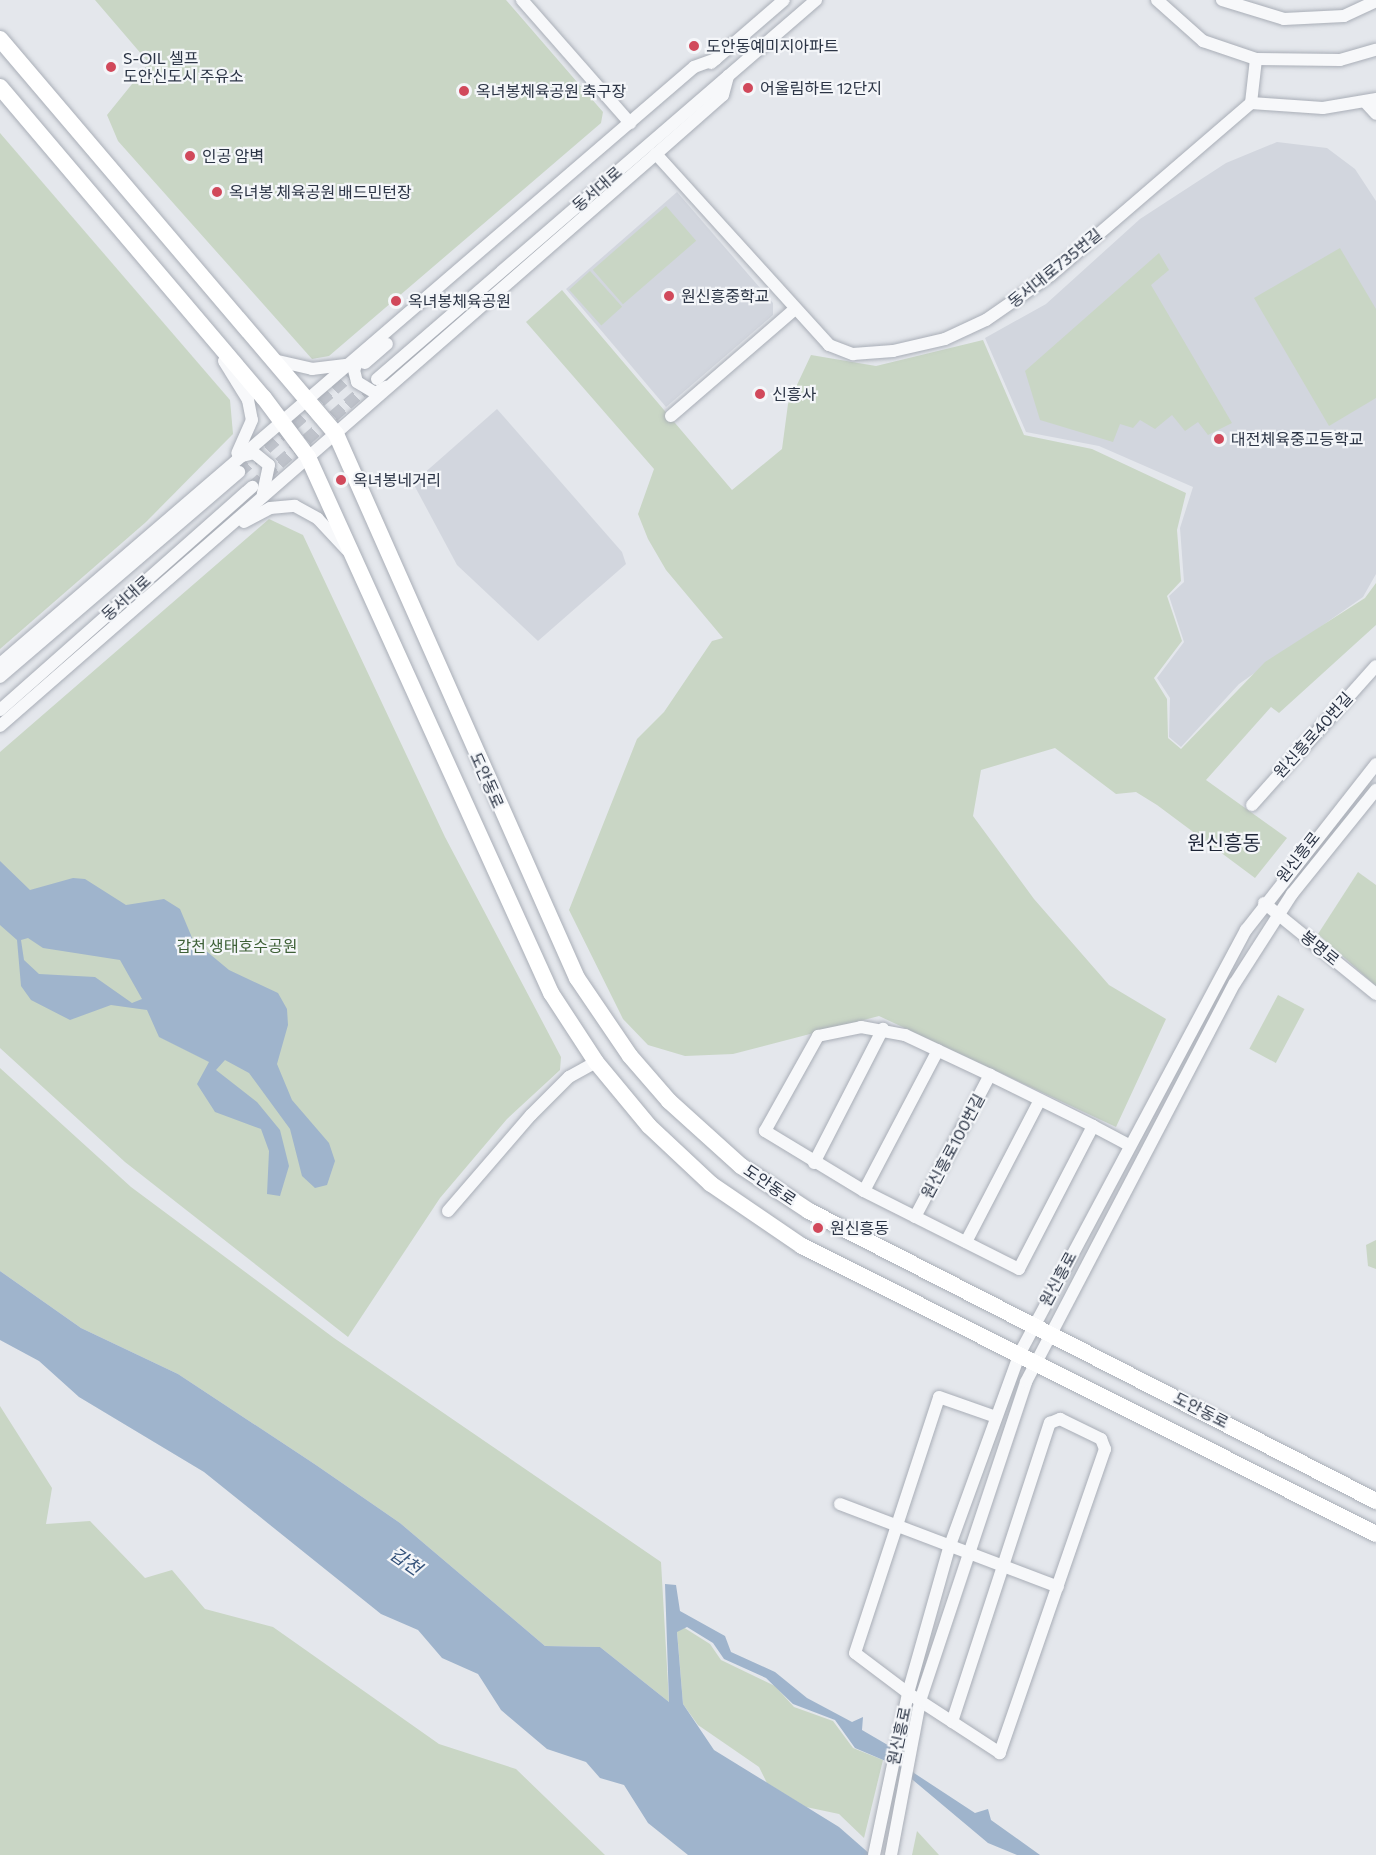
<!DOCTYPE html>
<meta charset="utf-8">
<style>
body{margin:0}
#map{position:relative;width:1376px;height:1855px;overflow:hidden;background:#e4e7ec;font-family:Commissioner,"Noto Sans KR",sans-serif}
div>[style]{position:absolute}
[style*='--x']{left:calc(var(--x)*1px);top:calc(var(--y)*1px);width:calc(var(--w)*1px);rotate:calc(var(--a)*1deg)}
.built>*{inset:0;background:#d2d6de}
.green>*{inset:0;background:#c9d6c5;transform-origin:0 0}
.water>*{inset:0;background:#9fb4cc}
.minor-tunnel>*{height:12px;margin-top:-6px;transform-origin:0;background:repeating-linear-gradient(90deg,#bfc3cb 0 12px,transparent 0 18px)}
.roads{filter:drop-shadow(0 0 2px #a9aeb7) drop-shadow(0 0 2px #a9aeb7)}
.minor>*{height:12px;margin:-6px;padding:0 6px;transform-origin:6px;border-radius:6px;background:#f7f8fa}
.major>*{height:16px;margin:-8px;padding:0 8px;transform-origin:8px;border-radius:8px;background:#fff}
.dots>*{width:16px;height:16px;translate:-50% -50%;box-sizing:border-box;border:3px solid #f4f6f9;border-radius:50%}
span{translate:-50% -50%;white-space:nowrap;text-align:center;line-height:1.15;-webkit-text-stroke:4.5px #f4f6f9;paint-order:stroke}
.poi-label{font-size:16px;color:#2b3445}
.left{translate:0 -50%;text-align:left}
.street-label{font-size:16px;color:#2b3445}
.park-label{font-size:16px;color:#3f6138}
.water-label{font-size:18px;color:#34527a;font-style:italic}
.quarter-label{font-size:20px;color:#1d2536}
</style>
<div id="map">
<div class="built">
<div style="clip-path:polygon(1277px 142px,1327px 148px,1355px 169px,1376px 201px,1376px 574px,1363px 597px,1239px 684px,1181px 747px,1169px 737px,1170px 698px,1157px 678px,1184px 642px,1169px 596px,1184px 582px,1180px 528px,1193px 487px,1099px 446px,1026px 432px,985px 338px,1046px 304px,1140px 219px,1226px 163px)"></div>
<div style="clip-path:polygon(677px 192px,773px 303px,773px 315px,666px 407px,566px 289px)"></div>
<div style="clip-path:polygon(497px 409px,622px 552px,626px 564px,538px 641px,457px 565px,413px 483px)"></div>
</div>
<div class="green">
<div style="clip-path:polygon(95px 0,506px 0,603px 112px,601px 123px,329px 356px,312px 359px,118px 141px,107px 115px,149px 63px)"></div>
<div style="clip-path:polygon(0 133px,230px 400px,233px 434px,146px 522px,0 649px)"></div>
<div style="left:666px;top:206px;width:46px;height:97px;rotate:49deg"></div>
<div style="clip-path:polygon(1340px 248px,1376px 309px,1376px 398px,1329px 426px,1254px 298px)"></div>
<div style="clip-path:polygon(1159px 253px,1169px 270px,1151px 285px,1232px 423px,1208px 435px,1198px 422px,1185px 431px,1172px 415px,1155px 429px,1140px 420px,1133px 428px,1120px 424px,1113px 442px,1040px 420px,1025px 371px)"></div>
<div style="left:590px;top:271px;width:48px;height:28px;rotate:48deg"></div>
<div style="clip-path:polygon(562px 290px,732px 490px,782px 449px,788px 404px,811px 355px,876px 366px,983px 340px,1024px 435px,1092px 449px,1186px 493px,1177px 530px,1181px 581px,1167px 596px,1182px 641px,1154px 678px,1167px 699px,1168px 738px,1181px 749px,1265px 662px,1365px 598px,1376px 583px,1376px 625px,1279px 713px,1271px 707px,1206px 780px,1287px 838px,1255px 878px,1157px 805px,1136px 792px,1116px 794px,1055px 748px,981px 770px,973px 816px,1034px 899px,1109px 985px,1166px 1019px,1116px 1127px,879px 1016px,733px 1054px,685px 1056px,648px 1045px,623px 1019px,569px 910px,637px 739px,664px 712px,712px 641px,723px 638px,666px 570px,648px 539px,638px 514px,654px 469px,526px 322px)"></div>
<div style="clip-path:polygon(269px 519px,303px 535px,445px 837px,561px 1057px,560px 1070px,507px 1119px,440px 1198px,348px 1337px,125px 1162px,0 1048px,0 752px)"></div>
<div style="clip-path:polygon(1358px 872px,1376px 885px,1376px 986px,1318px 934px)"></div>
<div style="left:1278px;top:995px;width:30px;height:61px;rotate:28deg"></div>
<div style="clip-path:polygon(0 1068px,131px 1187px,334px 1338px,661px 1562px,669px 1702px,600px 1647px,545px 1646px,400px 1523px,316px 1465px,178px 1374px,81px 1328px,0 1271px)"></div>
<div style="clip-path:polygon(1376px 1240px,1376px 1269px,1368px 1266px,1366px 1245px)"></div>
<div style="clip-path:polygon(0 1406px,52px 1488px,46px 1524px,90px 1521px,145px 1578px,172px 1570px,205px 1609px,273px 1627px,439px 1744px,516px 1769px,605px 1855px,0 1855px)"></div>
<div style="clip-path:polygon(683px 1627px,710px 1644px,721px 1660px,775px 1686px,794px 1707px,833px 1721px,853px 1748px,883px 1760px,864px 1838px,839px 1814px,806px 1807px,767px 1783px,759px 1767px,698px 1725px,683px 1704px,677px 1631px)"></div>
<div style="clip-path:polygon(917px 1831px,939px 1855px,912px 1855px)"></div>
</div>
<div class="water">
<div style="clip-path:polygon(evenodd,0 861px,30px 890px,73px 878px,85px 879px,126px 905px,164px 899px,180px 909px,193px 940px,229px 970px,278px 993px,287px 1009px,288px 1025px,277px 1064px,292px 1100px,329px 1143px,335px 1161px,327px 1185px,315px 1188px,302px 1176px,290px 1129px,249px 1073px,225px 1060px,216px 1070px,257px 1102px,280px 1130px,289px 1166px,280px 1196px,267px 1194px,269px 1151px,261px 1129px,215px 1112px,197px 1084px,209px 1062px,159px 1037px,147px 1010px,111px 1005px,70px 1020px,31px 1000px,21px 986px,17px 940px,0 925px,0 861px,28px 938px,43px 948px,120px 960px,142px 999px,132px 1003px,95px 977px,39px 974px,24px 960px,21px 940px,28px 938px)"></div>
<div style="clip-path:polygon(0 1271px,81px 1328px,178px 1374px,316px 1465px,400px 1523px,545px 1646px,600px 1647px,669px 1702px,665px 1584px,676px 1585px,680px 1611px,725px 1636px,731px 1652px,775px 1672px,807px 1698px,852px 1722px,863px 1717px,862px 1730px,898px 1751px,914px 1773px,975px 1813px,988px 1809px,991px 1820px,1040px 1855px,1017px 1855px,988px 1843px,895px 1765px,855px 1748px,835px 1720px,793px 1704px,766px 1678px,724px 1659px,713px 1643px,687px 1627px,677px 1632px,683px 1704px,714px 1750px,839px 1827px,871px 1855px,688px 1855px,648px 1823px,624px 1785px,600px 1778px,586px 1762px,547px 1749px,501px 1710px,478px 1674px,442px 1658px,418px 1630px,381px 1614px,204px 1472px,79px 1397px,39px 1361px,0 1340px)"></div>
</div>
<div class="minor-tunnel">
<div style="--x:239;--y:472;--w:160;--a:-41"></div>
<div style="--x:252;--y:487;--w:162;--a:-41"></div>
</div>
<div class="roads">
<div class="minor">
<div style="--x:522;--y:0;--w:164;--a:48.7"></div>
<div style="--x:1157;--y:0;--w:62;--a:41.7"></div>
<div style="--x:1203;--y:41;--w:56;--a:18.8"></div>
<div style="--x:1256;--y:59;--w:84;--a:0.7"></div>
<div style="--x:1340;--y:60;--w:37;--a:-16"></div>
<div style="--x:1222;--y:0;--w:65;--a:17"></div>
<div style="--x:1284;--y:19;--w:60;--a:-2.9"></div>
<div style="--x:1344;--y:16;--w:35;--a:-25"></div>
<div style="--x:711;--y:63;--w:96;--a:-40.8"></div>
<div style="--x:1365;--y:102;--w:16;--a:47"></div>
<div style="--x:1251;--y:103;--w:72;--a:4"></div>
<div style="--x:1323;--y:108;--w:54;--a:-9.6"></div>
<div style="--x:656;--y:154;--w:258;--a:47.8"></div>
<div style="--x:829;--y:345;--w:26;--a:21"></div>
<div style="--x:853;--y:354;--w:40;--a:-4.3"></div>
<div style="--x:893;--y:351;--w:53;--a:-13"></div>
<div style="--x:945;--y:339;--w:45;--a:-24.9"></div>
<div style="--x:986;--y:320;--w:79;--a:-34.7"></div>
<div style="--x:1051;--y:275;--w:264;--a:-40.7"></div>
<div style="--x:1251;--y:103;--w:44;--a:-83.5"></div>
<div style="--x:360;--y:357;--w:14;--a:115"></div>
<div style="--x:354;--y:370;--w:12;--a:76"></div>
<div style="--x:357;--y:382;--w:21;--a:31"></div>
<div style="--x:375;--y:393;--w:13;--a:-29"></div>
<div style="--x:224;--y:361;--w:46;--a:58.4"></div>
<div style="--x:248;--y:400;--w:20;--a:79"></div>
<div style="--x:252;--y:420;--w:36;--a:114"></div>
<div style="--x:278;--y:361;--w:35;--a:13"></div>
<div style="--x:312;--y:369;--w:38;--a:-7"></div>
<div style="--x:365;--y:363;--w:29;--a:-41"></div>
<div style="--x:377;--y:379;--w:580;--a:-40.8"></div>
<div style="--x:671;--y:416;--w:162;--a:-40.8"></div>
<div style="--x:238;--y:457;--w:16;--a:-14"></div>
<div style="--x:254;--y:453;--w:19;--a:39"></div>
<div style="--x:269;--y:465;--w:30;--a:102"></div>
<div style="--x:244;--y:522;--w:30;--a:-28"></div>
<div style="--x:270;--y:508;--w:25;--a:-5"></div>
<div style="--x:295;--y:506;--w:26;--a:29"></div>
<div style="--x:318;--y:519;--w:42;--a:46.9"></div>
<div style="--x:0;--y:664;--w:915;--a:-40.7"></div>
<div style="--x:694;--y:67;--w:23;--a:-20"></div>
<div style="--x:0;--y:677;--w:315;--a:-40.6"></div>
<div style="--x:0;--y:710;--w:337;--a:-41.5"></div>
<div style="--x:0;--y:726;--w:870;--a:-41.09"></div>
<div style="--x:656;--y:154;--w:89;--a:-41.4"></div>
<div style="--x:723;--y:95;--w:20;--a:-75"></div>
<div style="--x:1252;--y:805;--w:186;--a:-48.3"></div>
<div style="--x:1264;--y:903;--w:144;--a:39.1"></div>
<div style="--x:1093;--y:1126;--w:161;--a:117.4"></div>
<div style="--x:1019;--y:1269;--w:174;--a:-153.3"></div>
<div style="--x:864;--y:1191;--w:116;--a:-148.8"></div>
<div style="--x:765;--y:1131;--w:109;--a:-60.8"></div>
<div style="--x:818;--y:1036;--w:44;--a:-11.8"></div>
<div style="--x:861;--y:1027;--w:45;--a:10.3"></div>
<div style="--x:905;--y:1035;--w:94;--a:25.2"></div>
<div style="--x:990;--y:1075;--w:115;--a:26.3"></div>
<div style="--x:1093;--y:1126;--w:40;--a:28"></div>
<div style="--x:814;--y:1163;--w:151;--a:-62.8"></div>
<div style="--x:864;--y:1191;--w:159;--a:-62.3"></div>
<div style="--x:448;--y:1211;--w:127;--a:-49.2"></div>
<div style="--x:531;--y:1115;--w:54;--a:-45"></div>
<div style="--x:569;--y:1077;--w:31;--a:-29"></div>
<div style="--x:915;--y:1217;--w:161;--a:-62.2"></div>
<div style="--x:966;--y:1242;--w:160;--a:-62.5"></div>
<div style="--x:840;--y:1504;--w:233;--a:20.8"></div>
<div style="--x:952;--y:1722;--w:315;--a:-71.9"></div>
<div style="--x:1050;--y:1423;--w:11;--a:-22"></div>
<div style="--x:1060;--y:1419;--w:46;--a:26"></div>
<div style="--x:1101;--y:1439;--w:11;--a:68"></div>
<div style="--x:1105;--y:1449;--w:322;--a:109.1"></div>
<div style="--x:1000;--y:1753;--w:110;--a:-146.9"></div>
<div style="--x:908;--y:1693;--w:66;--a:-143"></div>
<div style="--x:855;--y:1653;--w:269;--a:-71.8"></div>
<div style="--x:939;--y:1397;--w:60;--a:19.3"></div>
<div style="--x:874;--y:1855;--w:166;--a:-78.1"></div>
<div style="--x:908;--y:1693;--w:151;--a:-74.2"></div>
<div style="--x:949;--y:1548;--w:208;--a:-70"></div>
<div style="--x:1020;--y:1353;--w:480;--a:-61.9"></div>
<div style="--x:1246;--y:930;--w:211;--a:-51.9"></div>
<div style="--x:891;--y:1855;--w:157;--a:-79.3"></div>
<div style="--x:920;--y:1701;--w:336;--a:-71.6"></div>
<div style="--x:1026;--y:1382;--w:450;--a:-62.4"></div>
<div style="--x:1235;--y:983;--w:106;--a:-57.4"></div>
<div style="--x:1292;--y:894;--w:134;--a:-51.1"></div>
</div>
<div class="major">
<div style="--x:0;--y:39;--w:519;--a:49.61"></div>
<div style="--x:336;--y:434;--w:595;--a:66.11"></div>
<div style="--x:577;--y:978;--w:94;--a:55.8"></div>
<div style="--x:630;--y:1056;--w:60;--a:49.1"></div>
<div style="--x:669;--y:1101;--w:97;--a:42.1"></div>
<div style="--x:741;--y:1166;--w:82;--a:33.5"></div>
<div style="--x:809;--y:1211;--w:637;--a:27.09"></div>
<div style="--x:0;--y:87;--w:408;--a:49.7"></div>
<div style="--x:264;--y:398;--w:74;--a:53.3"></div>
<div style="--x:308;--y:457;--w:589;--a:65.61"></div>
<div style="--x:551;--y:993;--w:82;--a:56.9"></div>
<div style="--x:596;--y:1062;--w:83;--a:50.4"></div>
<div style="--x:649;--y:1126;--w:85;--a:43.1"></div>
<div style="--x:711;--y:1184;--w:110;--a:34.3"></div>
<div style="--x:802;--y:1246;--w:642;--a:26.64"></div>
</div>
</div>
<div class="dots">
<div style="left:694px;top:46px;background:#d1495b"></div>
<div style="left:111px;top:67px;background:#d1495b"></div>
<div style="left:748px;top:88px;background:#d1495b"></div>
<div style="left:464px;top:91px;background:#d1495b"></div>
<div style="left:190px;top:156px;background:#d1495b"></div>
<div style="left:217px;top:192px;background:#d1495b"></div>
<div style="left:669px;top:296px;background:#d1495b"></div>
<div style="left:396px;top:301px;background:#d1495b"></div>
<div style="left:760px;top:394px;background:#d1495b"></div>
<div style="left:1219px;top:439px;background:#d1495b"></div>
<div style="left:341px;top:480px;background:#d1495b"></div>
<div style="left:818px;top:1228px;background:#d1495b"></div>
</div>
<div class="poi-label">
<span class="left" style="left:706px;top:46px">도안동예미지아파트</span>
<span class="left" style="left:123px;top:67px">S-OIL 셀프<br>도안신도시 주유소</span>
<span class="left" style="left:760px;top:88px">어울림하트 12단지</span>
<span class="left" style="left:476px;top:91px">옥녀봉체육공원 축구장</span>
<span class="left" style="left:202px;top:156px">인공 암벽</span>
<span class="left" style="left:229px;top:192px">옥녀봉 체육공원 배드민턴장</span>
<span class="left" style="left:681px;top:296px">원신흥중학교</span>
<span class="left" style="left:408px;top:301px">옥녀봉체육공원</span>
<span class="left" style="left:772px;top:394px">신흥사</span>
<span class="left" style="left:1231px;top:439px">대전체육중고등학교</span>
<span class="left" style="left:353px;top:480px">옥녀봉네거리</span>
<span class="left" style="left:830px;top:1228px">원신흥동</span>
</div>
<div class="street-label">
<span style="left:597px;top:189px;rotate:-41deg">동서대로</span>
<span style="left:1055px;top:268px;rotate:-39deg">동서대로735번길</span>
<span style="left:126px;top:598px;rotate:-42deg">동서대로</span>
<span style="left:1313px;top:735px;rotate:-48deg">원신흥로40번길</span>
<span style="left:487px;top:780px;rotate:66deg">도안동로</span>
<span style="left:1298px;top:857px;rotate:-52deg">원신흥로</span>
<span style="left:1320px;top:948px;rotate:39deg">봉명로</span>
<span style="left:953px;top:1146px;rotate:-62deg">원신흥로100번길</span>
<span style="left:770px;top:1185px;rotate:34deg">도안동로</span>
<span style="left:1058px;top:1279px;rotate:-62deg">원신흥로</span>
<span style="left:1201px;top:1410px;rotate:27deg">도안동로</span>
<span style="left:899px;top:1736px;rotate:-78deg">원신흥로</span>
</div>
<div class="park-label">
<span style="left:237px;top:946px">갑천 생태호수공원</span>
</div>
<div class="water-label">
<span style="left:406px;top:1561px;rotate:35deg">갑천</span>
</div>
<div class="quarter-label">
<span style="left:1224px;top:842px">원신흥동</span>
</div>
</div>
